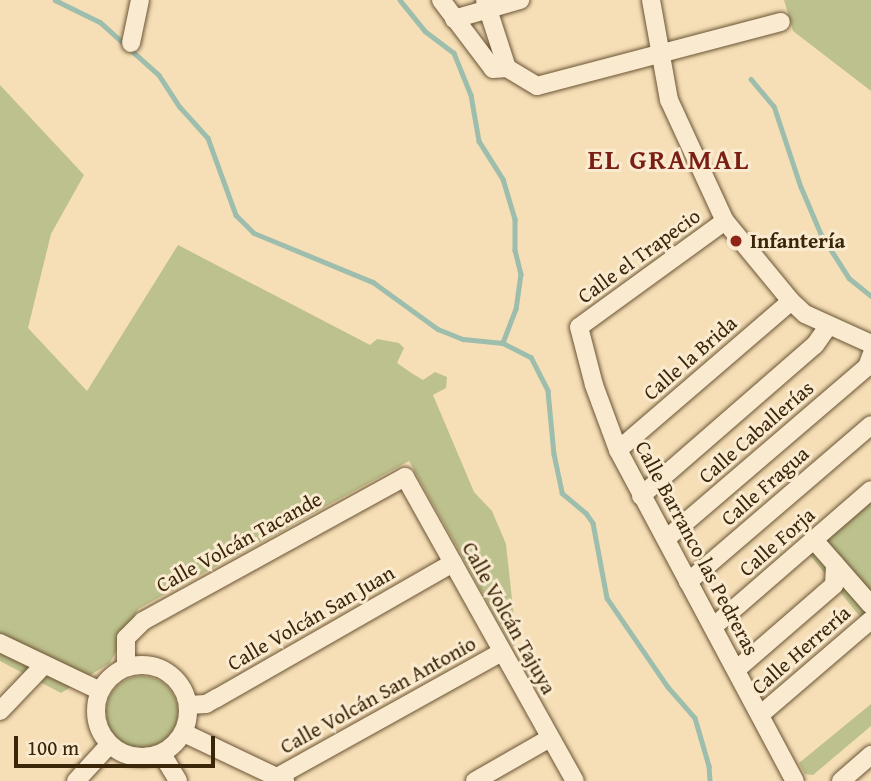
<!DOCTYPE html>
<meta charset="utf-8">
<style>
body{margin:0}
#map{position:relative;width:871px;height:781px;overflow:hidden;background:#f6dfb7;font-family:"Gentium Book Plus",serif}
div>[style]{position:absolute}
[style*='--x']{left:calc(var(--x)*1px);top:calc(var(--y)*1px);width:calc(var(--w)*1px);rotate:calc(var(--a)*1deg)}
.green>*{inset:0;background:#bdc18d}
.round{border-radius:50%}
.stream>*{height:4.5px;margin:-2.25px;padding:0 2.25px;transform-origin:2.25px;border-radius:2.25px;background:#9dbdad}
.roads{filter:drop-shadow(0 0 2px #6a5434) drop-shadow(0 0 2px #6a5434)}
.minor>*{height:18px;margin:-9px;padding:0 9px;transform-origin:9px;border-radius:9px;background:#f9ead0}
.minor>.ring{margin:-9px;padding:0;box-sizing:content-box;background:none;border:18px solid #f9ead0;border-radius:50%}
.dots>*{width:19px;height:19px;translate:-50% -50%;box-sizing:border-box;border:4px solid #f9ead0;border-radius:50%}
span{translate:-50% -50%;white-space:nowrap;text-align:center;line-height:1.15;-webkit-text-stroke:6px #f9ead0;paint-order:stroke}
.poi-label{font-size:21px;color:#3c2609;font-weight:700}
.left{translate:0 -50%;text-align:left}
.street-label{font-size:21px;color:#3c2609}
.district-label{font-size:28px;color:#7a1f14;font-weight:700;letter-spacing:2px}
.scale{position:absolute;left:14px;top:736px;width:201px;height:32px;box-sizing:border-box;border:4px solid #3c2609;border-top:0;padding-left:9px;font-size:21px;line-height:24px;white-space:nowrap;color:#3c2609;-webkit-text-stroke:5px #f9ead0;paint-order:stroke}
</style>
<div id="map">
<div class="green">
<div style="clip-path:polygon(784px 0,871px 0,871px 91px,793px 31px)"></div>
<div style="clip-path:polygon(0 85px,84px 175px,51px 234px,28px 328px,87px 391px,178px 245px,370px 345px,377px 339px,399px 343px,404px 348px,397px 363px,413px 374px,423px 380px,435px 372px,447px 377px,446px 388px,433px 395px,474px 492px,492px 511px,506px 544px,515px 627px,513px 647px,409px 461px,138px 609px,110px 663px,61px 693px,0 661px)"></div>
<div style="clip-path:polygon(871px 490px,871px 620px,866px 624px,804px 548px)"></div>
<div class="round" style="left:106px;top:676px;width:72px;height:72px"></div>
<div style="clip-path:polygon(871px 704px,871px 726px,813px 775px,805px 774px,799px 763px)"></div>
</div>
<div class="stream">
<div style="--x:55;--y:0;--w:50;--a:26.1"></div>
<div style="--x:100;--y:22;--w:79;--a:41.9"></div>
<div style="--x:159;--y:75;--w:38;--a:57"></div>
<div style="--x:180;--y:107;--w:42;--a:47.9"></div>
<div style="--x:208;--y:138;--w:82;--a:70"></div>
<div style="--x:236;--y:215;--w:25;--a:45"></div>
<div style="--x:254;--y:233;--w:129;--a:22.4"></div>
<div style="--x:373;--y:282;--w:80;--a:35.9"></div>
<div style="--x:438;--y:329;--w:27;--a:22"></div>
<div style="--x:463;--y:339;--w:40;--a:5.7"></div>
<div style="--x:503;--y:343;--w:31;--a:27"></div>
<div style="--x:531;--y:357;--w:38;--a:63"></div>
<div style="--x:548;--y:391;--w:63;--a:84.6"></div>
<div style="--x:554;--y:454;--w:40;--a:78"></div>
<div style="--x:562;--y:493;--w:31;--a:40"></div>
<div style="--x:586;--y:513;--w:12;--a:55"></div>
<div style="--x:593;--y:523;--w:76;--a:79.4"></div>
<div style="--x:607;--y:598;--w:108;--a:55.6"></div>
<div style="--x:668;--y:687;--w:41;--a:48.9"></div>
<div style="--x:695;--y:718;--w:50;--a:73.7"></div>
<div style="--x:709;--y:766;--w:15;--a:86"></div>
<div style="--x:400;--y:0;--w:40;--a:51"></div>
<div style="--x:425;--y:31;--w:36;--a:37"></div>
<div style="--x:454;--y:53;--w:45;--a:68"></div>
<div style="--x:471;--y:95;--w:47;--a:80.1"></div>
<div style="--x:479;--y:141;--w:45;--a:57.7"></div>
<div style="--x:503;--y:179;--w:42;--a:73.3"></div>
<div style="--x:515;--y:219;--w:31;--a:90"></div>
<div style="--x:515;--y:250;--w:25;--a:76"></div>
<div style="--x:521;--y:274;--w:35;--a:98"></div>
<div style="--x:516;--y:309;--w:36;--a:111"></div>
<div style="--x:751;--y:79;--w:35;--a:50"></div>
<div style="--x:774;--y:106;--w:85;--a:71.6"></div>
<div style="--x:801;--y:187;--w:51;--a:66.9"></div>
<div style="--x:821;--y:234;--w:52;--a:57.5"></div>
<div style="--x:849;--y:278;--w:28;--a:39"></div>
</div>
<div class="roads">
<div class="minor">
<div style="--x:441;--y:0;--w:86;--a:53"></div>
<div style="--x:493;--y:69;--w:14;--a:-4"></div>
<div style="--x:507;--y:68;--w:35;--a:31"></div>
<div style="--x:537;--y:86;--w:252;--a:-14.7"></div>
<div style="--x:485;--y:0;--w:71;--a:72.1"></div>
<div style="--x:651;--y:0;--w:102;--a:79.8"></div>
<div style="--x:669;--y:100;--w:133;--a:65.2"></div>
<div style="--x:725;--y:221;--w:104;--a:50.5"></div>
<div style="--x:791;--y:301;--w:19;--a:43"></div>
<div style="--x:805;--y:314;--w:72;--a:24.4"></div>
<div style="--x:454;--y:19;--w:69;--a:-16.1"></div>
<div style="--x:131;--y:43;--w:44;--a:-78.2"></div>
<div style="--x:725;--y:221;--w:180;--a:144"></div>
<div style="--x:579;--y:327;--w:60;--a:75.5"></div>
<div style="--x:594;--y:385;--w:69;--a:69.7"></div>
<div style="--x:618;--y:450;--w:375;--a:61.9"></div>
<div style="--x:618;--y:450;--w:228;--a:-40.7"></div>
<div style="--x:641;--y:496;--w:230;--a:-41"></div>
<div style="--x:815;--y:345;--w:24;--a:-55"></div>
<div style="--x:666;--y:539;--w:265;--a:-40.6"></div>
<div style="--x:867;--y:367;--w:12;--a:-70"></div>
<div style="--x:814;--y:540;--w:86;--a:48.8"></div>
<div style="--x:688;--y:582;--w:241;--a:-40.6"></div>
<div style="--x:713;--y:627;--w:209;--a:-40.9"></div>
<div style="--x:0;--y:643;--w:111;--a:25.6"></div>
<div class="ring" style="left:96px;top:665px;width:74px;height:74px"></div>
<div style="--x:126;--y:667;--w:29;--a:-90"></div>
<div style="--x:126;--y:638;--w:24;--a:-45"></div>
<div style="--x:143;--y:621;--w:299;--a:-28.8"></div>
<div style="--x:405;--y:477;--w:348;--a:60.8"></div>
<div style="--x:736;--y:670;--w:130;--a:-40.9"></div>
<div style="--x:834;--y:585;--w:21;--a:-87"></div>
<div style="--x:189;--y:705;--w:17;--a:-3"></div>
<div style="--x:206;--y:704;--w:13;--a:-29"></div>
<div style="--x:217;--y:698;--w:272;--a:-29.8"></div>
<div style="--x:0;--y:711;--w:64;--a:-46.3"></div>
<div style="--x:760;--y:715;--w:146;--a:-40.6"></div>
<div style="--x:184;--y:733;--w:112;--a:25.4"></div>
<div style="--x:162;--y:754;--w:31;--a:59"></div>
<div style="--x:277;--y:777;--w:257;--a:-29.1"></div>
<div style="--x:76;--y:781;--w:49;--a:-47.5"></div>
<div style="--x:475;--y:781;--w:86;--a:-29.8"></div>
<div style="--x:841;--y:781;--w:40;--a:-41"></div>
</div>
</div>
<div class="dots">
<div style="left:736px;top:241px;background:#8f2418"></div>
</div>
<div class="poi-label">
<span class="left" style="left:750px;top:241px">Infantería</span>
</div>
<div class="street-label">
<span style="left:639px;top:256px;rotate:-36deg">Calle el Trapecio</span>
<span style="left:690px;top:358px;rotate:-41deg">Calle la Brida</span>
<span style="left:756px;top:432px;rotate:-41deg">Calle Caballerías</span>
<span style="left:765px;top:486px;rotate:-41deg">Calle Fragua</span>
<span style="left:239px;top:542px;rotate:-29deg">Calle Volcán Tacande</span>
<span style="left:777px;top:542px;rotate:-41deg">Calle Forja</span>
<span style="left:697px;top:548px;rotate:62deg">Calle Barranco las Pedreras</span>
<span style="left:311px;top:618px;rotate:-30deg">Calle Volcán San Juan</span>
<span style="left:509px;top:618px;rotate:61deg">Calle Volcán Tajuya</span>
<span style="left:801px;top:650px;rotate:-41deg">Calle Herrería</span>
<span style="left:378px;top:695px;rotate:-29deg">Calle Volcán San Antonio</span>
</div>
<div class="district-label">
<span style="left:669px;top:159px">EL GRAMAL</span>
</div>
<div class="scale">100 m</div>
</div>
